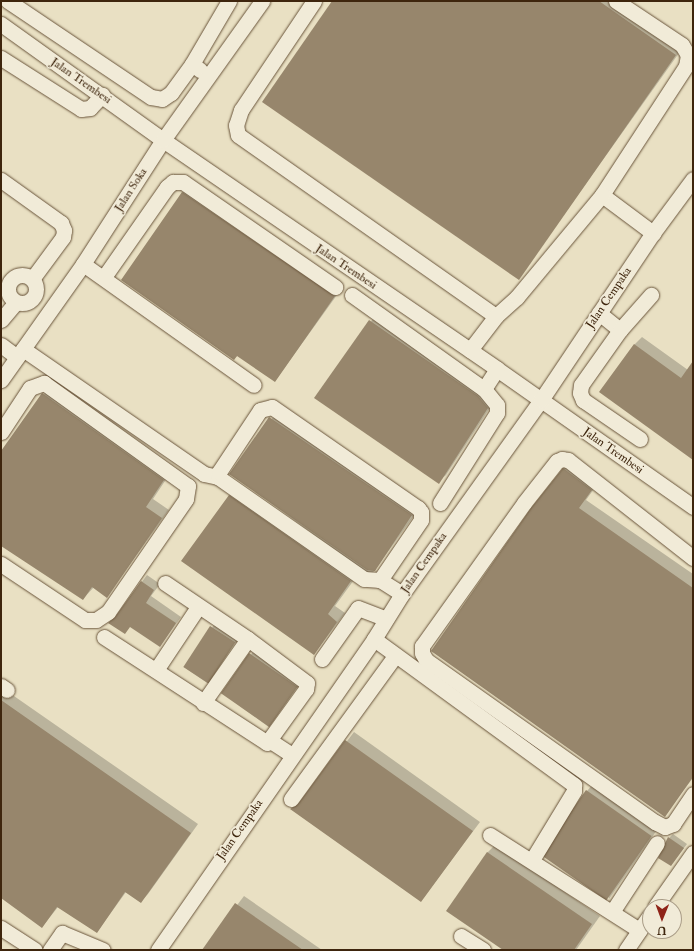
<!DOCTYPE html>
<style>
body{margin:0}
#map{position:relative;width:694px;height:951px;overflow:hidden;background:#e9e0c3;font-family:"IM FELL Double Pica",serif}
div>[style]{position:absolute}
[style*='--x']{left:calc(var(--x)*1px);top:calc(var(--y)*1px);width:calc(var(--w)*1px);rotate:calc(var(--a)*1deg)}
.shadow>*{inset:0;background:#0003;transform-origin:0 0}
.building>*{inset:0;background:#97866c;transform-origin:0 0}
.roads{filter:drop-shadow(0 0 1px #69543a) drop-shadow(0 0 1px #69543a)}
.minor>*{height:15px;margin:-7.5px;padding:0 7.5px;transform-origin:7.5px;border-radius:7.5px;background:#f1ebd8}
.minor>.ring{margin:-7.5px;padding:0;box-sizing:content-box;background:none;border:15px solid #f1ebd8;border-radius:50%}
span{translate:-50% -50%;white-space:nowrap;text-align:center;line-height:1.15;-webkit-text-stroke:3.5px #f1ebd8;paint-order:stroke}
.street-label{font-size:12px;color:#3e250d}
.frame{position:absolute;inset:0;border:2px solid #3e250d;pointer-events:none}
.north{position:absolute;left:642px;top:899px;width:40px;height:40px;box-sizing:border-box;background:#f1ebd8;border:1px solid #a99c87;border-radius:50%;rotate:181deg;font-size:11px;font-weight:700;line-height:16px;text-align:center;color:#3e250d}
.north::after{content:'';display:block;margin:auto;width:14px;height:18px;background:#8f2418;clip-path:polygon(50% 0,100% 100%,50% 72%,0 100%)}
</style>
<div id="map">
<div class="shadow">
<div style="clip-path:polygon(334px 1px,618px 1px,684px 46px,518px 279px)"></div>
<div style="clip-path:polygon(190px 185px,342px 288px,275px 381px,238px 355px,234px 359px,182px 193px)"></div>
<div style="clip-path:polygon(378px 312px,495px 400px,446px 475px,438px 482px,315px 398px)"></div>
<div style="clip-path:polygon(642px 337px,688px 370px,693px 363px,693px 458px,634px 345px)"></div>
<div style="clip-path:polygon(50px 386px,171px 472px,153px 499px,169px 510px,107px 596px,94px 587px,83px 599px,1px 544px,1px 454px)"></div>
<div style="left:279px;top:409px;width:172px;height:81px;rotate:36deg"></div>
<div style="clip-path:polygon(571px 461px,599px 482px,586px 500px,693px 574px,693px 778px,664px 815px,563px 469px)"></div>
<div style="clip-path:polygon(237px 488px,359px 573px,335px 606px,345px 613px,314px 654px,229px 496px)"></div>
<div style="clip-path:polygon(147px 575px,160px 584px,151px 596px,181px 617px,160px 646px,116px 617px)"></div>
<div style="left:219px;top:618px;width:28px;height:60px;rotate:35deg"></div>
<div style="left:258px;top:645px;width:57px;height:60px;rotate:36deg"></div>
<div style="clip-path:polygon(1px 687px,198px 824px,148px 894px,140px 902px,126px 892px,97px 932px,58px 907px,42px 927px,1px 897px)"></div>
<div style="clip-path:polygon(354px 732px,480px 822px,421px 901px,291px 809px,304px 798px)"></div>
<div style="clip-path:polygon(594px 783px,659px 827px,609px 899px,587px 791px)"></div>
<div style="clip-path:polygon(673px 834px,687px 844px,671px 865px,669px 838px)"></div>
<div style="clip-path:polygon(495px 845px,600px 916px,576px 950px,505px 950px,487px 853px)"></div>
<div style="clip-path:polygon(244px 896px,322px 950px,203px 950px)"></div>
</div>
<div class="building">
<div style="clip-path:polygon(332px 1px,599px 1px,676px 55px,519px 280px,262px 102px)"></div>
<div style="clip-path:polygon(182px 192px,335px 296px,275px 382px,237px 356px,234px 360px,121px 280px)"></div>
<div style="clip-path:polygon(369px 320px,478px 396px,488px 408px,439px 484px,314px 398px)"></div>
<div style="clip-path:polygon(634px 344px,681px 378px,693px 361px,693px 460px,599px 392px)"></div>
<div style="clip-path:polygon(42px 393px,164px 480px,146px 507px,162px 518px,107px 598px,92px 587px,83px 600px,1px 546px,1px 451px)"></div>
<div style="clip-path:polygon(269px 417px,412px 515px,375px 571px,367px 570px,229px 474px)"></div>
<div style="clip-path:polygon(563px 468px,592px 490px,579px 508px,693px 588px,693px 777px,665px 817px,431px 651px,531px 508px)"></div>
<div style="clip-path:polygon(229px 495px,351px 581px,328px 614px,337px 622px,314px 655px,181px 561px)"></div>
<div style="clip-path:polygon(141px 581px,154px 590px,146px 603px,176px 623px,160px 647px,130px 627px,125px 634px,108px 623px,115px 617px)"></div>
<div style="left:210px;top:626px;width:30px;height:49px;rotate:33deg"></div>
<div style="left:249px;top:653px;width:59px;height:49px;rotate:35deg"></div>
<div style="clip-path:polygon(1px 700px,191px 833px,141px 903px,125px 892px,97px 933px,57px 907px,42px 928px,1px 898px)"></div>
<div style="clip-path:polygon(345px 740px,473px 831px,421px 902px,290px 809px,298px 804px)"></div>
<div style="left:586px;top:790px;width:80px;height:79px;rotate:35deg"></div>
<div style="clip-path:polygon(668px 837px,684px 848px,671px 866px,658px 858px)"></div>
<div style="clip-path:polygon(487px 852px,592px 924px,574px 950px,503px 950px,446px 911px)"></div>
<div style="clip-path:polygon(235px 903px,303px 950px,202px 950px)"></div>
</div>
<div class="roads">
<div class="minor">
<div style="--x:8;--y:1;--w:172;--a:33.9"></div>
<div style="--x:151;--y:97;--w:11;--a:10"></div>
<div style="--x:162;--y:99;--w:11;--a:-34"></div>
<div style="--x:171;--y:93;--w:36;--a:-54"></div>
<div style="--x:314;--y:1;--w:131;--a:123.8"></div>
<div style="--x:241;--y:110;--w:16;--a:108"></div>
<div style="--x:236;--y:125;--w:10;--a:79"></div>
<div style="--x:238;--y:135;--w:315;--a:35.1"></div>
<div style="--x:616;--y:1;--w:79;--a:33.7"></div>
<div style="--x:682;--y:45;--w:12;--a:59"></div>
<div style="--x:688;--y:55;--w:11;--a:100"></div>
<div style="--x:686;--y:66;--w:154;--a:123.1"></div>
<div style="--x:602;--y:195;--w:64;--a:36.7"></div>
<div style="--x:1;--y:24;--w:199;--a:35.6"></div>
<div style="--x:163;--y:140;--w:405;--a:34.4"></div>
<div style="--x:497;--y:369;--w:240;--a:35.1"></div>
<div style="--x:1;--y:58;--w:95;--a:32.5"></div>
<div style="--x:81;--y:109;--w:9;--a:-6"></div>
<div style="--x:90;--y:108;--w:18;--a:-47"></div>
<div style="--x:200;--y:70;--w:10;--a:-143"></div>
<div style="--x:192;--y:64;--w:73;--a:-59.6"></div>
<div style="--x:1;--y:180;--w:74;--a:35.6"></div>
<div style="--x:61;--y:223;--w:8;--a:67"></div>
<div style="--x:64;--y:230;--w:7;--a:98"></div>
<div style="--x:63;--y:237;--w:52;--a:126.4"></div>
<div style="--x:83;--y:264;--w:209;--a:35.3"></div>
<div class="ring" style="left:8px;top:275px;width:13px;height:13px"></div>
<div style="--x:104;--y:277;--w:110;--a:-55"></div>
<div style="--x:167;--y:187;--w:8;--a:-40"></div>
<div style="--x:173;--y:182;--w:10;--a:0"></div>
<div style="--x:183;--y:182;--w:185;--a:34.6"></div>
<div style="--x:352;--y:295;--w:162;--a:35.5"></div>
<div style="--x:599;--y:313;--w:27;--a:39"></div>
<div style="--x:620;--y:330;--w:67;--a:125.3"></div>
<div style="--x:581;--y:385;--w:8;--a:97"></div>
<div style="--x:580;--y:393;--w:8;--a:67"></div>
<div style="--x:583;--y:400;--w:69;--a:34.4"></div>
<div style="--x:1;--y:320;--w:23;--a:-50"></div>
<div style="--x:620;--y:330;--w:47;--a:-48.5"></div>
<div style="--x:1;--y:345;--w:20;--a:37"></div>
<div style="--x:23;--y:349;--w:220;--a:34.6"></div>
<div style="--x:204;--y:474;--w:14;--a:12"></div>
<div style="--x:470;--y:350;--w:43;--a:-52.6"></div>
<div style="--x:496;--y:316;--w:28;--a:-42"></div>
<div style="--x:517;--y:297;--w:133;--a:-50.2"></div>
<div style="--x:1;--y:380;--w:142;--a:-54.7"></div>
<div style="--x:83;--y:264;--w:148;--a:-57.2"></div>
<div style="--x:163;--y:140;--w:171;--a:-54.5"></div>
<div style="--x:1;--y:432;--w:53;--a:-56.6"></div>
<div style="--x:30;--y:388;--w:15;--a:-20"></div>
<div style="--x:44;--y:383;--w:177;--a:35.6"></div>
<div style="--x:188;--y:486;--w:13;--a:99"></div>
<div style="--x:186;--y:499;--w:137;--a:124.6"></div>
<div style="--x:108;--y:612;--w:14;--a:146"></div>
<div style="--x:96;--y:620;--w:11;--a:180"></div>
<div style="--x:85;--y:620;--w:101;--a:-146.3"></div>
<div style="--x:440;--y:503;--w:107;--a:-57.7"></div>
<div style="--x:497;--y:413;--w:8;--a:-90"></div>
<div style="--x:497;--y:405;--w:21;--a:-129"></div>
<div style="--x:484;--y:389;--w:24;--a:-57"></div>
<div style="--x:693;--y:558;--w:159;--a:-141.9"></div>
<div style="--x:568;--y:460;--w:6;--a:-171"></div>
<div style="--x:562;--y:459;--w:5;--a:158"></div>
<div style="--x:557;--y:461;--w:53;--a:128.2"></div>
<div style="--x:524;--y:503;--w:176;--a:125.5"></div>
<div style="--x:422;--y:646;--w:7;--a:90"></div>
<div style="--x:422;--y:653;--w:8;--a:60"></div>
<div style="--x:426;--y:660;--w:281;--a:35.3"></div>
<div style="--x:655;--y:822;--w:11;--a:27"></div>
<div style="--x:665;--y:827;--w:9;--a:-21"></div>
<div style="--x:673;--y:824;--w:36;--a:-56"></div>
<div style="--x:380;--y:580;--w:16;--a:-176"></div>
<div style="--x:364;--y:579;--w:178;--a:-145.1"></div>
<div style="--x:218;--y:477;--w:5;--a:-79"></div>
<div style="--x:219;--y:472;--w:74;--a:-56.5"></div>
<div style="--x:260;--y:410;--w:12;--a:-14"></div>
<div style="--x:272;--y:407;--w:178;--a:34.7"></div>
<div style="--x:418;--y:508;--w:5;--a:53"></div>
<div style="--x:421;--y:512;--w:8;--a:90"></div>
<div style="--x:421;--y:520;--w:73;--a:124.3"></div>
<div style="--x:380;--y:580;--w:26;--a:32"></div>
<div style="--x:104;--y:637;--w:194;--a:33"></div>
<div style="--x:267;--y:743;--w:67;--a:-54.2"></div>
<div style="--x:306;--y:689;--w:6;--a:-81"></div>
<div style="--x:307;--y:683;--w:74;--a:-143.3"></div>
<div style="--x:248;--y:639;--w:100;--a:-146"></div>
<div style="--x:374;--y:639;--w:248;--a:36.1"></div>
<div style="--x:574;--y:785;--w:6;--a:90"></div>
<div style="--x:574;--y:791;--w:81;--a:121.3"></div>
<div style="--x:322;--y:659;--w:62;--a:-54.8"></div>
<div style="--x:358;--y:608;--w:30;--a:21"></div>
<div style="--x:156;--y:670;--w:76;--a:-56.3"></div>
<div style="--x:1;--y:686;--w:7;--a:34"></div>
<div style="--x:203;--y:703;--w:78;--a:-54.9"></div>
<div style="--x:269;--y:740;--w:27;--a:33"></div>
<div style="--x:291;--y:799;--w:177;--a:-54"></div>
<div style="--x:490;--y:835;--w:177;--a:32.5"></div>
<div style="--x:655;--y:907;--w:66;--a:-54.9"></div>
<div style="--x:612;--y:912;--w:82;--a:-56.9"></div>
<div style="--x:1;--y:928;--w:40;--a:32.9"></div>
<div style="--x:461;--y:936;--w:26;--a:32"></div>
<div style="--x:50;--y:950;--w:21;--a:-55"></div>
<div style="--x:62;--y:933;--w:44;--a:22.5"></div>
<div style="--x:158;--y:950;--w:379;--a:-55.2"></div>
<div style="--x:374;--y:639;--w:53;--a:-58.1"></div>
<div style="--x:402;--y:594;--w:239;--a:-54.4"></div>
<div style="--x:541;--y:400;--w:201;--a:-56.2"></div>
<div style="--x:653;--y:233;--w:67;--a:-53.5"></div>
<div style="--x:626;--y:950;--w:42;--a:-55.6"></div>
</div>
</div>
<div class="street-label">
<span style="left:81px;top:81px;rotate:35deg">Jalan Trembesi</span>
<span style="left:131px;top:190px;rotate:-57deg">Jalan Soka</span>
<span style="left:346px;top:267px;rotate:34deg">Jalan Trembesi</span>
<span style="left:609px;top:298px;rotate:-56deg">Jalan Cempaka</span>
<span style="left:613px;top:451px;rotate:35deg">Jalan Trembesi</span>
<span style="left:424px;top:563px;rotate:-55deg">Jalan Cempaka</span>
<span style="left:240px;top:830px;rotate:-55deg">Jalan Cempaka</span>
</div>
<div class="frame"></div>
<div class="north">U</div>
</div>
